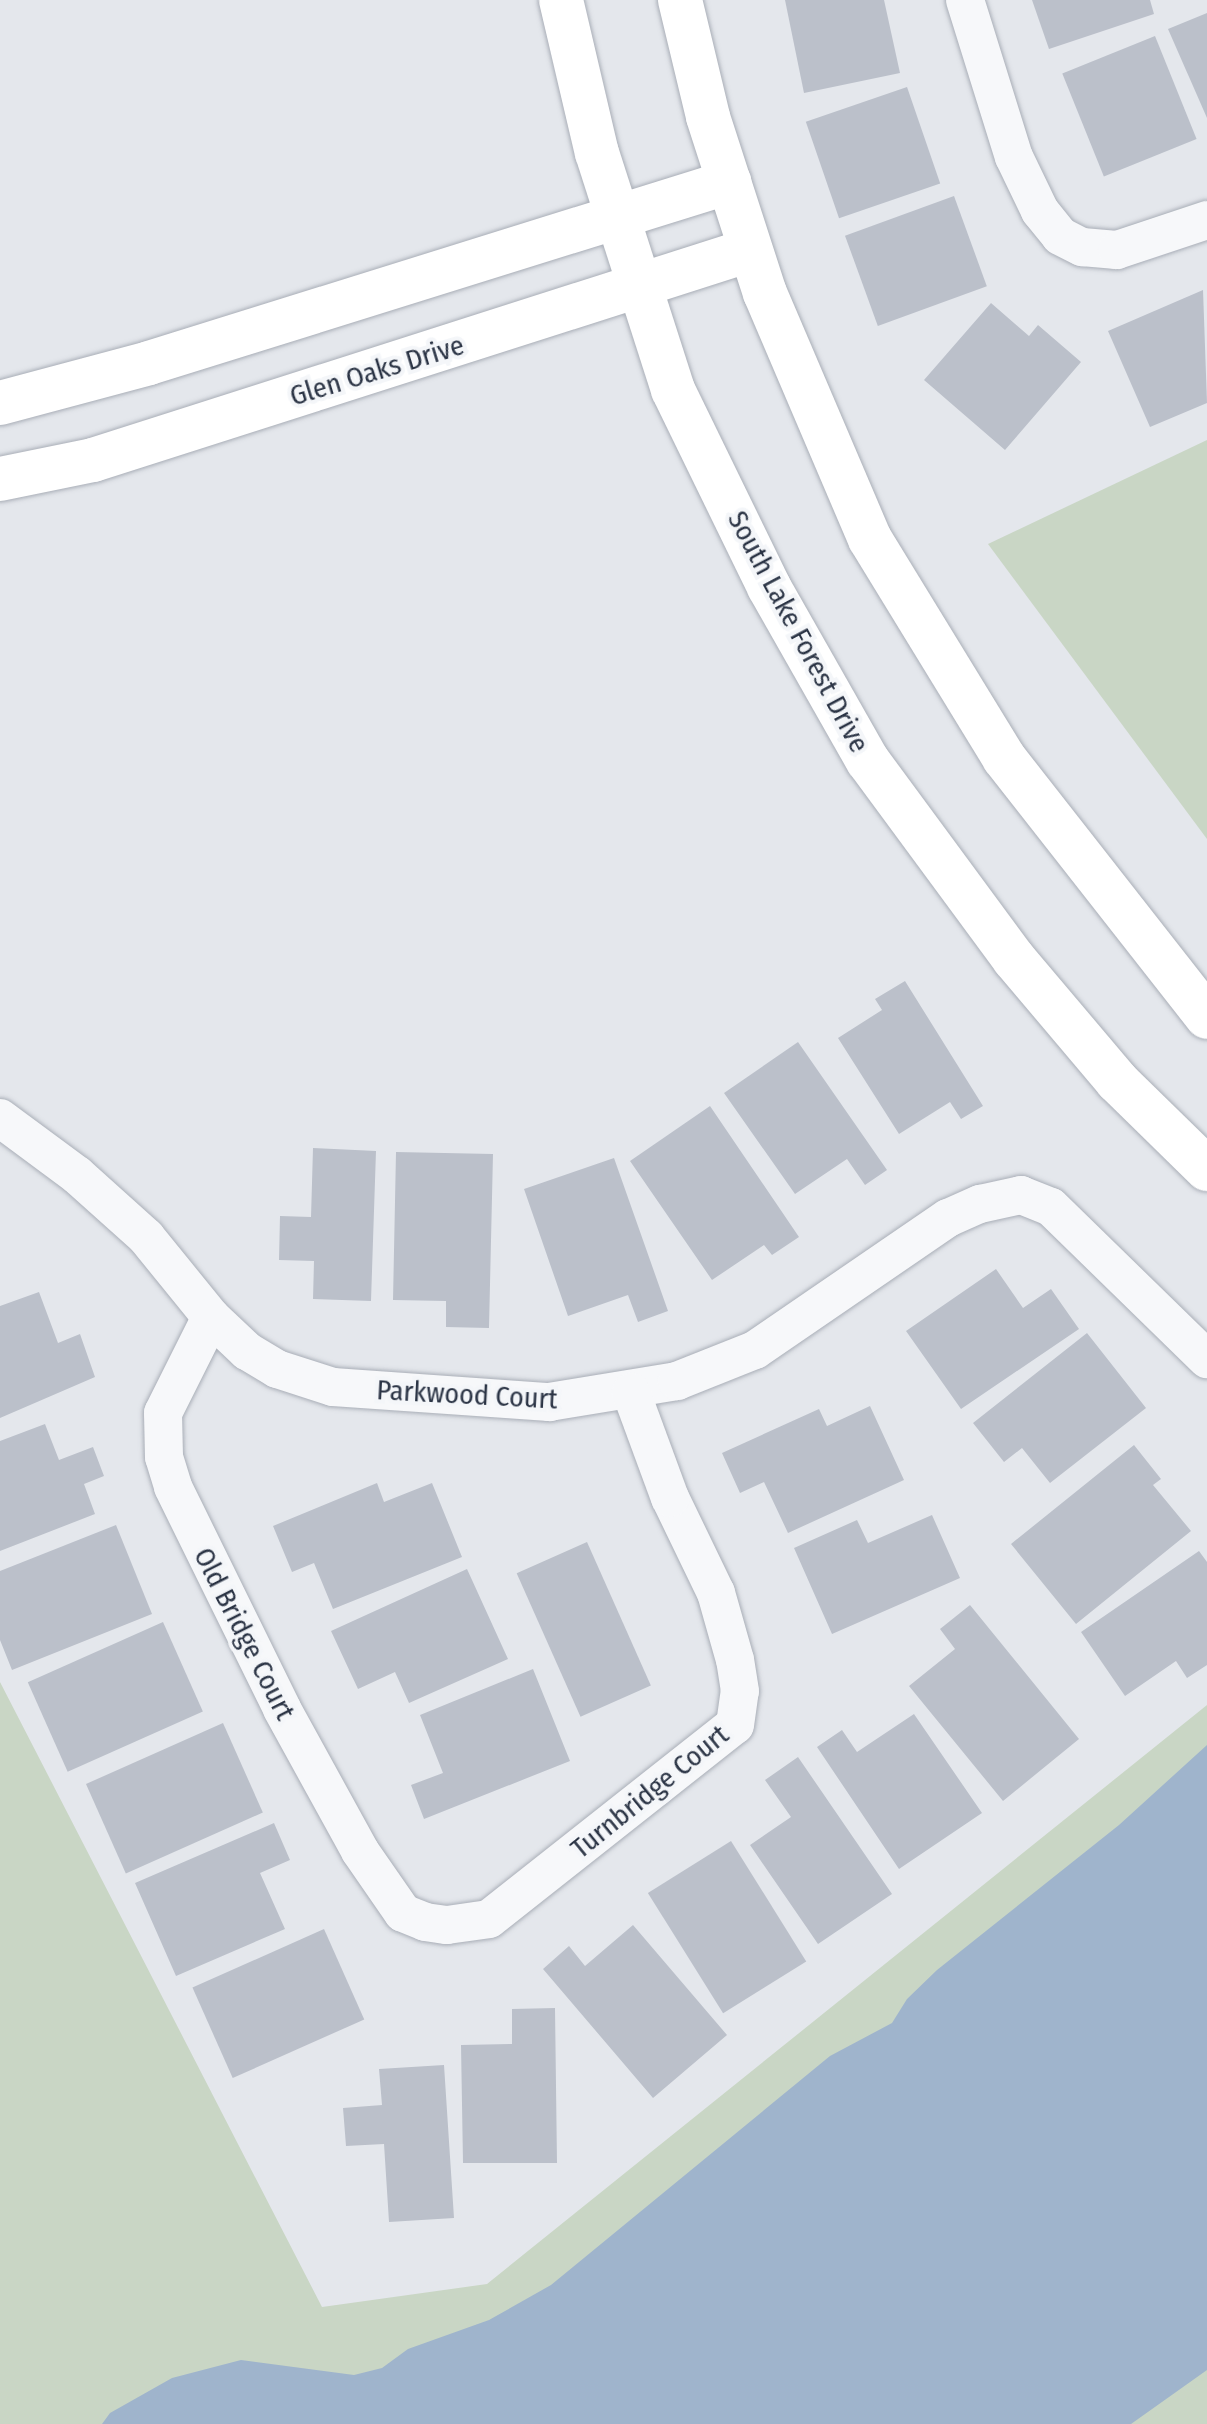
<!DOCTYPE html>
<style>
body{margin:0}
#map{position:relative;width:1207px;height:2424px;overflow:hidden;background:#e4e7ec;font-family:"Fira Sans Condensed",sans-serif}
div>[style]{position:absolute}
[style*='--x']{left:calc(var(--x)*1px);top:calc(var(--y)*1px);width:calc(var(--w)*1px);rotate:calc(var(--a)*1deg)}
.green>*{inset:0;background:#c9d6c5}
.water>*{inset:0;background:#9fb4cc}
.building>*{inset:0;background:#bbc0ca;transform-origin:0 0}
.roads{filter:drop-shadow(0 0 2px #a9aeb7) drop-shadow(0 0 2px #a9aeb7)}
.street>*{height:38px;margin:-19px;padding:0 19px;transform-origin:19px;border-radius:19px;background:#f7f8fa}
.secondary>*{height:44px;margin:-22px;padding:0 22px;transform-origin:22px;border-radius:22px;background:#fff}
span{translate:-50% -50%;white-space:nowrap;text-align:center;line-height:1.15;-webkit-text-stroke:8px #f4f6f9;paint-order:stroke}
.street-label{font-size:28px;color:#2b3445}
</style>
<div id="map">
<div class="green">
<div style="clip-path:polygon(1207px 440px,1207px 839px,988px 544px)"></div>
<div style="clip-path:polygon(0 1682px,322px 2307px,487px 2284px,1207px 1705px,1207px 2424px,0 2424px)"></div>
</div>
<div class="water">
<div style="clip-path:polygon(1207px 1745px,1207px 2370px,1131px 2424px,102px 2424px,110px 2413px,172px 2378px,241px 2360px,354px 2375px,382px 2368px,408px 2349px,489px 2320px,551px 2285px,830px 2056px,892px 2023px,907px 1999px,937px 1970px,1119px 1825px)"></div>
</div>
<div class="building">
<div style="clip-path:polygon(785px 0,884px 0,900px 73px,804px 93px)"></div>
<div style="clip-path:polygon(1032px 0,1150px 0,1154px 14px,1049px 49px)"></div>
<div style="clip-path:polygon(1207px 13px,1207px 118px,1168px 29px)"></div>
<div style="left:1155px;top:36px;width:111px;height:100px;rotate:68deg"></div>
<div style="left:907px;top:87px;width:102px;height:107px;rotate:71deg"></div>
<div style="left:954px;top:196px;width:96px;height:116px;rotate:70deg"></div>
<div style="clip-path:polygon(1203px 290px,1207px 403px,1150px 427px,1108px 331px)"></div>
<div style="clip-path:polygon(991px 303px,1029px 336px,1038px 325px,1081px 362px,1005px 450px,924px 380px)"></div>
<div style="clip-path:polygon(905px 981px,983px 1106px,961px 1119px,950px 1102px,899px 1134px,838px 1038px,882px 1010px,875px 999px)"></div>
<div style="clip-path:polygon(798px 1042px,887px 1170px,865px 1185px,847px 1159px,795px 1194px,724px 1093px)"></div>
<div style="clip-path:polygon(710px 1106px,799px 1237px,772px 1255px,764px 1245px,712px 1280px,630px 1161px)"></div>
<div style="clip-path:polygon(313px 1148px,376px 1151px,371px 1301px,313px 1299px,314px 1261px,279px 1260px,280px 1216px,311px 1217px)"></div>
<div style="clip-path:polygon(396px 1152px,493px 1154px,489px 1328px,446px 1327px,446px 1301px,393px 1300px)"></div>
<div style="clip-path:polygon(614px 1158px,668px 1311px,638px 1322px,628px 1295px,568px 1316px,524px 1189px)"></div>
<div style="clip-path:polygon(996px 1269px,1023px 1308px,1051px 1289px,1079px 1329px,961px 1409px,906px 1331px)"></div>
<div style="clip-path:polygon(39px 1292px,58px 1343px,80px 1334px,95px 1377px,0 1418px,0 1306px)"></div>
<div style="clip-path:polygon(1087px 1333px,1146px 1408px,1050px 1483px,1022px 1448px,1004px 1462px,973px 1423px)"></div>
<div style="clip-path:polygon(870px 1406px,904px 1480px,788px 1533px,764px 1482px,740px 1493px,722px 1453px,819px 1409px,827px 1426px)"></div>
<div style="clip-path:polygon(45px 1424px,59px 1460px,93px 1447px,104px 1476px,84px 1484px,95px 1514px,0 1551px,0 1441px)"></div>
<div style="clip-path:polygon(1134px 1445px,1161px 1479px,1153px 1485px,1191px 1531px,1076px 1624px,1011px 1544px)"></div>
<div style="clip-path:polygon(377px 1483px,384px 1502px,432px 1483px,462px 1557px,333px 1609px,314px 1563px,292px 1572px,273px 1526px)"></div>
<div style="clip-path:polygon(932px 1515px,960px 1578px,832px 1634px,794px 1548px,857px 1520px,868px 1543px)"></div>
<div style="clip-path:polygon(116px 1525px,152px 1614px,12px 1670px,0 1640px,0 1571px)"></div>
<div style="left:587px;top:1542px;width:157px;height:77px;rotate:66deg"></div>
<div style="clip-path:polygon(1199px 1551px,1207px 1562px,1207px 1665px,1187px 1678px,1176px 1661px,1125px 1696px,1081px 1632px)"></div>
<div style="clip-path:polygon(467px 1569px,508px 1659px,409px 1703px,395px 1672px,358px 1689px,331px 1631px)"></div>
<div style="clip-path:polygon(970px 1605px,1079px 1739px,1003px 1801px,909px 1686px,955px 1649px,940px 1629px)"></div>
<div style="left:163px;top:1622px;width:98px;height:148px;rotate:66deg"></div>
<div style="clip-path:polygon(533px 1669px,570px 1761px,424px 1819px,411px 1785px,443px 1773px,420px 1715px)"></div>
<div style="clip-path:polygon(914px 1714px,982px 1813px,899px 1869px,817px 1747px,842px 1730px,857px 1752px)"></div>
<div style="left:223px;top:1723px;width:98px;height:150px;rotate:66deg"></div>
<div style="clip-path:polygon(798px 1757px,892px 1894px,818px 1944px,750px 1845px,791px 1817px,765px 1780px)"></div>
<div style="clip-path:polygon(274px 1823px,290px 1860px,260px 1873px,285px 1929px,176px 1976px,135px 1883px)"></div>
<div style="left:731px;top:1841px;width:142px;height:98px;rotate:58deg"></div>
<div style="clip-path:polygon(633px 1925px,727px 2035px,653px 2098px,543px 1969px,569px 1946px,585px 1966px)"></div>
<div style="left:324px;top:1929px;width:99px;height:144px;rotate:66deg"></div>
<div style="clip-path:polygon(555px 2008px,557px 2163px,463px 2163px,461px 2045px,512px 2044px,512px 2009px)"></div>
<div style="clip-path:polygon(444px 2065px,454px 2218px,389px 2222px,384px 2144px,346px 2146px,343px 2108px,382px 2105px,379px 2069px)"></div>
</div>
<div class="roads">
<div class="street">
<div style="--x:965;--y:0;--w:164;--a:72.7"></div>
<div style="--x:1014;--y:157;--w:60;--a:64.3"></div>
<div style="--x:1040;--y:211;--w:32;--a:51"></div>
<div style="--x:1060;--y:236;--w:25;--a:27"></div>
<div style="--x:1082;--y:247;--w:35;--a:5"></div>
<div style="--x:1117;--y:250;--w:95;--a:-18.4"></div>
<div style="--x:0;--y:1118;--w:96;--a:36.5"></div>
<div style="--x:77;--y:1175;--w:93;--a:41.9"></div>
<div style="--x:146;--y:1237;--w:103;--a:50.9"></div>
<div style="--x:211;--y:1317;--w:50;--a:43.4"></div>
<div style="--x:247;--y:1351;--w:35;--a:31"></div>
<div style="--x:277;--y:1369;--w:59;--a:17.8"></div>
<div style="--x:333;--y:1387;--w:217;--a:4"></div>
<div style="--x:549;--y:1402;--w:130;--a:-9.3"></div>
<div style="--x:677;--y:1381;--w:84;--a:-21.7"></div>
<div style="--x:755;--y:1350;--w:234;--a:-34.4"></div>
<div style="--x:948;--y:1218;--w:35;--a:-24"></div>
<div style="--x:980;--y:1204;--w:42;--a:-12.4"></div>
<div style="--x:1021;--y:1195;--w:32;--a:22"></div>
<div style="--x:1051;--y:1207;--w:218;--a:44.3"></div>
<div style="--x:211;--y:1317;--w:107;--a:116.6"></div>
<div style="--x:163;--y:1413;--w:44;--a:88.7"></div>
<div style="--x:164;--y:1457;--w:31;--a:73"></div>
<div style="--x:173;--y:1487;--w:247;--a:63.8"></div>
<div style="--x:282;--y:1709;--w:162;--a:61.2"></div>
<div style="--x:360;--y:1851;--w:75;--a:55.3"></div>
<div style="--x:403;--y:1913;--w:24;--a:22"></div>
<div style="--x:425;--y:1922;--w:22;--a:8"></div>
<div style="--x:447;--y:1925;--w:42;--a:-8.1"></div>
<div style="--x:489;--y:1919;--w:313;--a:-38.3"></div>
<div style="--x:735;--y:1725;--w:34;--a:-82"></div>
<div style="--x:740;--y:1691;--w:31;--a:-99"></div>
<div style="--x:735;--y:1660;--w:70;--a:-105.8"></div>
<div style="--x:716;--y:1593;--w:106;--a:-115.8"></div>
<div style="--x:670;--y:1498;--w:113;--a:-110.2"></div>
</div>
<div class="secondary">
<div style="--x:561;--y:0;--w:157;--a:76.8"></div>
<div style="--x:597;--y:153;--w:249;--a:72.2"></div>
<div style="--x:673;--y:390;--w:219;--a:64"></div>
<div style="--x:769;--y:587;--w:200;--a:60.4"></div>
<div style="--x:868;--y:761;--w:246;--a:53.6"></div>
<div style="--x:1014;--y:959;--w:160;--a:49.8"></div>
<div style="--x:1117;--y:1081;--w:126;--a:44.4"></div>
<div style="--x:680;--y:0;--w:120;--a:76.5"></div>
<div style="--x:708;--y:117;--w:185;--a:72.1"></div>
<div style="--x:765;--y:293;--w:267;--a:66.9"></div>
<div style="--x:870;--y:539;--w:257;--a:58.5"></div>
<div style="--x:1004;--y:758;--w:329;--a:51.9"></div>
<div style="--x:0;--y:403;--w:154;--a:-15"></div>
<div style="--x:149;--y:363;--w:608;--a:-17.33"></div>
<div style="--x:0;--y:479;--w:95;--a:-11.5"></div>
<div style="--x:93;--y:460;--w:690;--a:-17.73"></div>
</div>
</div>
<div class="street-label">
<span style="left:377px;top:371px;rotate:-17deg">Glen Oaks Drive</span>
<span style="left:798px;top:632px;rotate:62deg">South Lake Forest Drive</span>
<span style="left:467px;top:1395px;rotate:3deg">Parkwood Court</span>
<span style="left:244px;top:1634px;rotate:63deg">Old Bridge Court</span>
<span style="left:650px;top:1792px;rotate:-39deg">Turnbridge Court</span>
</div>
</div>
